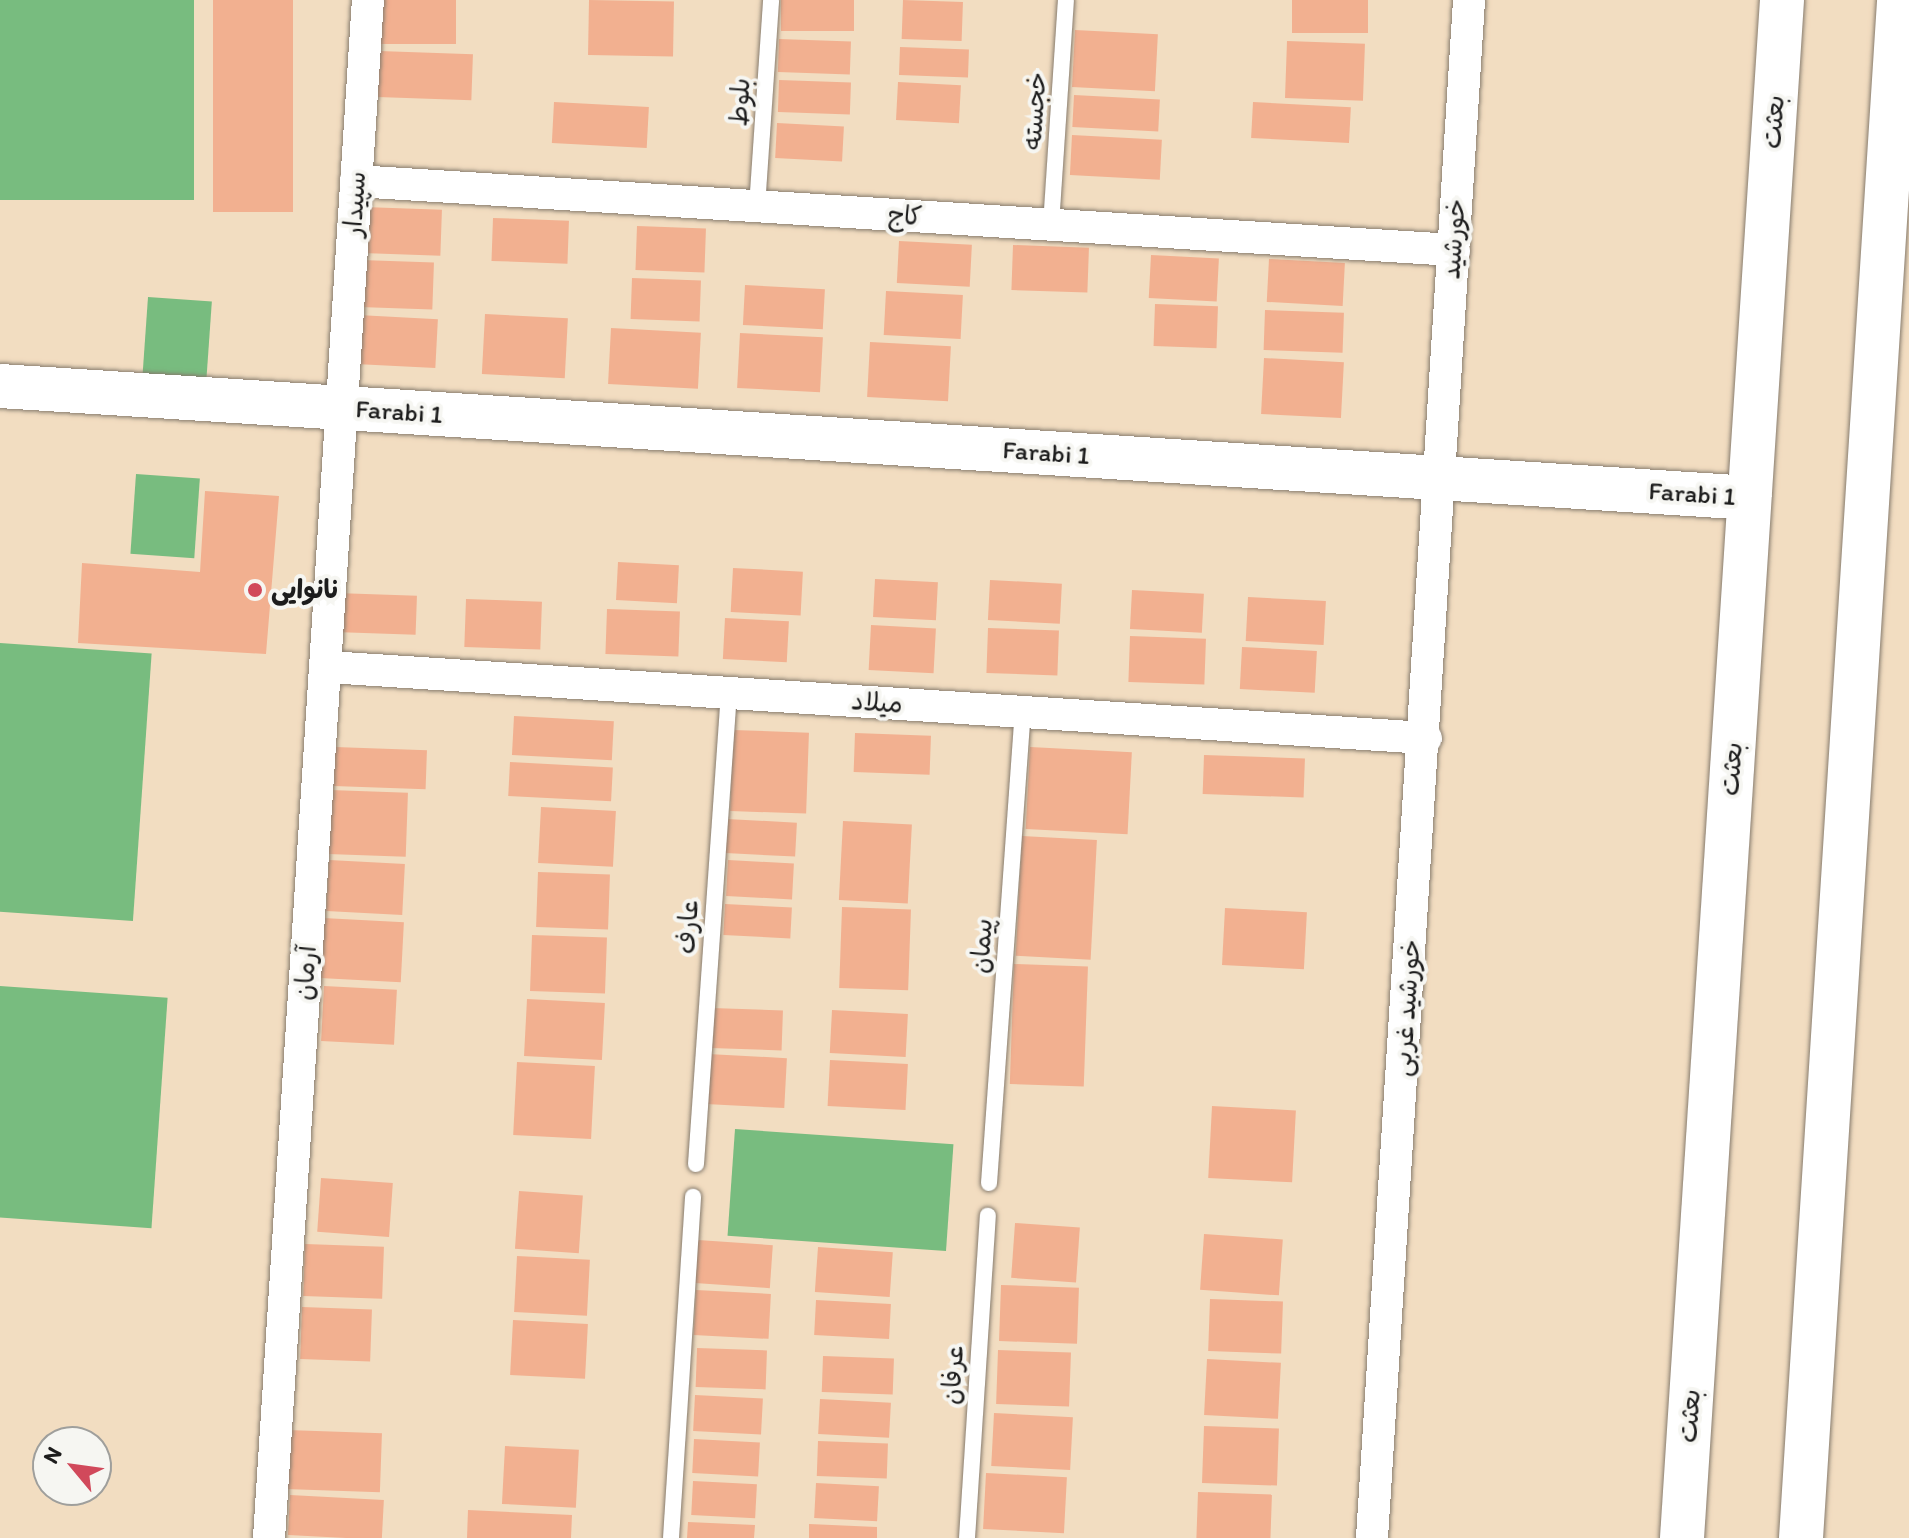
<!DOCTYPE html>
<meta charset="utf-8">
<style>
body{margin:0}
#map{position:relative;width:1909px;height:1538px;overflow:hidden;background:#f2ddc1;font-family:Itim,"Playpen Sans Arabic",sans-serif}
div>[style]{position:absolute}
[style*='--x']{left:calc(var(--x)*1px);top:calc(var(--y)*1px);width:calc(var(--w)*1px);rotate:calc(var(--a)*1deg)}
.forest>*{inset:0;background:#78bc7f;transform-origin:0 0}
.building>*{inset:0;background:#f2b090;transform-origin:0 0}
.roads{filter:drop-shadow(0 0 2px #877c6e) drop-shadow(0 0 2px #877c6e)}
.lane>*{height:16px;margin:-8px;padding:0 8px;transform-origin:8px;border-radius:8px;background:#fff}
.street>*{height:32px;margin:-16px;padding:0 16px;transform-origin:16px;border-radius:16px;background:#fff}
.secondary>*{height:44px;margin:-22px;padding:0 22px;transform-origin:22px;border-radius:22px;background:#fff}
.dots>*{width:22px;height:22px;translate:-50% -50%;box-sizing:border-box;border:4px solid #f6f6f2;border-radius:50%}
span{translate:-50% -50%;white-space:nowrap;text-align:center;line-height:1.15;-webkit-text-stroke:8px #f6f6f2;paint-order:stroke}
.street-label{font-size:26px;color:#1c1c1c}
.poi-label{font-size:26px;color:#1c1c1c;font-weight:700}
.left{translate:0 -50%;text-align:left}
.north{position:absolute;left:32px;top:1426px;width:80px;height:80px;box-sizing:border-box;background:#f6f6f2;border:2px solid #9f9f9c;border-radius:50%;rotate:299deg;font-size:22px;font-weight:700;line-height:32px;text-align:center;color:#1c1c1c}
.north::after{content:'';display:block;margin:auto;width:28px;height:36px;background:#d1495b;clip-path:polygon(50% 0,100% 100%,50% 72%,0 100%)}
</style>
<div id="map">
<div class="forest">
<div style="left:0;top:0;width:194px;height:200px"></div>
<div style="left:148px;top:297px;width:64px;height:81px;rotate:4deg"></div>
<div style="left:136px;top:474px;width:64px;height:80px;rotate:4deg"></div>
<div style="left:0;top:643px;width:152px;height:268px;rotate:4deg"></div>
<div style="left:0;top:986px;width:168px;height:231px;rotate:4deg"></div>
<div style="left:735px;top:1129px;width:219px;height:107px;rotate:4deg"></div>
</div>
<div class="building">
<div style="left:213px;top:0;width:80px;height:212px"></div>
<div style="left:380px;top:0;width:76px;height:44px"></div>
<div style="left:589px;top:0;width:85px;height:55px;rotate:1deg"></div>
<div style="left:781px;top:0;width:73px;height:31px"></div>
<div style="left:903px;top:0;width:60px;height:39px;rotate:2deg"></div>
<div style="left:1292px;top:0;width:76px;height:33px"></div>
<div style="left:1075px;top:30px;width:83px;height:57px;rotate:3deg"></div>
<div style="left:779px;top:39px;width:72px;height:33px;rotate:2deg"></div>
<div style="left:1287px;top:41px;width:78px;height:57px;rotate:2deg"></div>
<div style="left:900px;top:47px;width:69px;height:28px;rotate:2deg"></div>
<div style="left:379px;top:51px;width:94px;height:46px;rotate:2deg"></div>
<div style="left:779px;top:80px;width:72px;height:32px;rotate:2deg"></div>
<div style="left:898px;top:82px;width:63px;height:38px;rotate:3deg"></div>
<div style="left:1074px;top:95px;width:86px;height:32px;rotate:3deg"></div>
<div style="left:554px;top:102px;width:95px;height:41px;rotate:3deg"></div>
<div style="left:1253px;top:102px;width:98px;height:36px;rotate:3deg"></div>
<div style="left:777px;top:123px;width:67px;height:35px;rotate:3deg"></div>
<div style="left:1072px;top:135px;width:90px;height:40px;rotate:3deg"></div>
<div style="left:364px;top:207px;width:78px;height:46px;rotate:2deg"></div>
<div style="left:493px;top:218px;width:76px;height:43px;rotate:2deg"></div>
<div style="left:637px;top:226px;width:69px;height:44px;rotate:2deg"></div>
<div style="left:899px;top:241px;width:73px;height:42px;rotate:3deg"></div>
<div style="left:1013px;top:245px;width:76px;height:45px;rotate:2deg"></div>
<div style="left:1151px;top:255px;width:68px;height:43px;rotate:3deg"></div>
<div style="left:1269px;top:259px;width:76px;height:43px;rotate:3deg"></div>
<div style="left:361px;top:260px;width:73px;height:47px;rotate:2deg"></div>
<div style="left:632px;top:278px;width:69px;height:41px;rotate:2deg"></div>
<div style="left:745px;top:285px;width:80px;height:40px;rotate:3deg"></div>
<div style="left:886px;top:291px;width:77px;height:44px;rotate:3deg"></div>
<div style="left:1155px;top:304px;width:63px;height:42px;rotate:2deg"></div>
<div style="left:1265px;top:310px;width:79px;height:40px;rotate:2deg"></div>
<div style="left:485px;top:314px;width:83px;height:60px;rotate:3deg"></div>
<div style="left:358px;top:315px;width:80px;height:49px;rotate:3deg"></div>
<div style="left:611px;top:328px;width:90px;height:56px;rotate:3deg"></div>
<div style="left:740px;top:333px;width:83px;height:55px;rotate:3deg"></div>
<div style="left:870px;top:342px;width:81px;height:55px;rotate:3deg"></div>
<div style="left:1264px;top:358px;width:80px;height:56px;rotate:3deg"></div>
<div style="clip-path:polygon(205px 491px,279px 496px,266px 654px,78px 643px,82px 563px,200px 572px)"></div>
<div style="left:618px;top:562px;width:61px;height:38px;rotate:3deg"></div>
<div style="left:733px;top:568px;width:70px;height:44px;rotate:3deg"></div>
<div style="left:875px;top:579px;width:63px;height:38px;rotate:3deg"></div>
<div style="left:990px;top:580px;width:72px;height:40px;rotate:3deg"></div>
<div style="left:1132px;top:590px;width:72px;height:39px;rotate:3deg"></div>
<div style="left:336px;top:593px;width:81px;height:39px;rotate:2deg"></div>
<div style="left:1248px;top:597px;width:78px;height:44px;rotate:3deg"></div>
<div style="left:466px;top:599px;width:76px;height:48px;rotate:2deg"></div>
<div style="left:607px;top:609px;width:73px;height:45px;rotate:2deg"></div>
<div style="left:725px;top:618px;width:64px;height:41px;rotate:3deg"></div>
<div style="left:871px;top:625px;width:65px;height:45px;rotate:3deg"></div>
<div style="left:988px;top:628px;width:71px;height:45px;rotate:2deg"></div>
<div style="left:1130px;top:636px;width:76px;height:46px;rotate:2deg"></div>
<div style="left:1242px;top:647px;width:75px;height:42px;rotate:3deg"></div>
<div style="left:514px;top:716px;width:100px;height:39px;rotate:3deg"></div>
<div style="left:733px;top:730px;width:76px;height:81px;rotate:2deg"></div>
<div style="left:855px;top:733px;width:76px;height:39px;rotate:2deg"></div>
<div style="left:335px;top:747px;width:92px;height:39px;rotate:2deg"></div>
<div style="left:1030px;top:747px;width:102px;height:82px;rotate:3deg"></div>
<div style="left:1204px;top:755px;width:101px;height:39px;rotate:2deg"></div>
<div style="left:510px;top:762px;width:103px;height:34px;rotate:3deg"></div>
<div style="left:330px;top:790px;width:78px;height:64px;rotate:2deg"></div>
<div style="left:541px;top:807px;width:75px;height:56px;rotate:3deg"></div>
<div style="left:727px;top:819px;width:70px;height:34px;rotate:3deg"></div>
<div style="left:843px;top:821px;width:69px;height:79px;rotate:3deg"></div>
<div style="left:1022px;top:836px;width:75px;height:120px;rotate:3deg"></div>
<div style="left:329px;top:860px;width:76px;height:51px;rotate:3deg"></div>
<div style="left:728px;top:860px;width:66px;height:36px;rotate:3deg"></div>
<div style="left:538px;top:872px;width:72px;height:55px;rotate:2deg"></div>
<div style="left:725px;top:904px;width:67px;height:31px;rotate:3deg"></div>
<div style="left:842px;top:907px;width:69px;height:81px;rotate:2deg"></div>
<div style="left:1225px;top:908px;width:82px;height:57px;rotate:3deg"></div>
<div style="left:323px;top:918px;width:81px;height:60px;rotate:3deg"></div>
<div style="left:532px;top:935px;width:75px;height:56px;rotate:2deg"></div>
<div style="left:1014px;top:964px;width:74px;height:120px;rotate:2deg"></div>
<div style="left:324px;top:986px;width:73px;height:55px;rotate:3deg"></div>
<div style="left:527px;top:999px;width:78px;height:57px;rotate:3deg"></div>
<div style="left:712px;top:1008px;width:71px;height:40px;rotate:2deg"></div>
<div style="left:832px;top:1010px;width:76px;height:43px;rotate:3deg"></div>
<div style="left:708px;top:1054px;width:79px;height:50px;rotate:3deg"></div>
<div style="left:830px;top:1060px;width:78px;height:46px;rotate:3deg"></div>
<div style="left:517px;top:1062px;width:78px;height:73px;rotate:3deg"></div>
<div style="left:1212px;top:1106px;width:84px;height:72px;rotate:3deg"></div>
<div style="left:321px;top:1178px;width:72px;height:54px;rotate:4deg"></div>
<div style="left:519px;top:1191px;width:64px;height:58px;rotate:4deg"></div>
<div style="left:1015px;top:1223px;width:65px;height:55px;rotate:4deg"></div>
<div style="left:1204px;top:1234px;width:79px;height:56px;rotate:4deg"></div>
<div style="left:698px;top:1240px;width:75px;height:43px;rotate:4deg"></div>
<div style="left:305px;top:1244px;width:79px;height:52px;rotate:2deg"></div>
<div style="left:818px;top:1247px;width:75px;height:45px;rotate:4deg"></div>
<div style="left:517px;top:1256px;width:73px;height:56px;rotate:3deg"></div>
<div style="left:1001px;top:1285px;width:78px;height:56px;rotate:2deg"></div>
<div style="left:696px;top:1290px;width:75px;height:45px;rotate:3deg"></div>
<div style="left:1210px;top:1299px;width:73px;height:52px;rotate:2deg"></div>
<div style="left:816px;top:1300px;width:75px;height:35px;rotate:3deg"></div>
<div style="left:302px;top:1307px;width:70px;height:52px;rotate:2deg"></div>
<div style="left:513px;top:1320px;width:75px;height:55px;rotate:3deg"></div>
<div style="left:697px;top:1348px;width:70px;height:39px;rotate:2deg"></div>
<div style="left:998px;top:1350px;width:73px;height:54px;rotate:2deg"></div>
<div style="left:823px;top:1356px;width:71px;height:36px;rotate:2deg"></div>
<div style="left:1207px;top:1359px;width:74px;height:56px;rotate:3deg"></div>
<div style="left:695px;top:1395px;width:68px;height:36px;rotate:3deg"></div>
<div style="left:820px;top:1399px;width:71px;height:35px;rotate:3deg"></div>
<div style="left:994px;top:1413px;width:79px;height:53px;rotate:3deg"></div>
<div style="left:1204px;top:1426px;width:75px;height:57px;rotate:2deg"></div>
<div style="left:287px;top:1430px;width:95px;height:59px;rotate:2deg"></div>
<div style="left:694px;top:1439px;width:66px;height:34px;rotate:3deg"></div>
<div style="left:818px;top:1441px;width:70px;height:35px;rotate:2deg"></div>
<div style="left:505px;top:1446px;width:74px;height:58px;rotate:3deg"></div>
<div style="left:986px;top:1473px;width:81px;height:56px;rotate:3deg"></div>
<div style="left:693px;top:1481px;width:64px;height:34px;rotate:3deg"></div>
<div style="left:816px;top:1483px;width:63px;height:35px;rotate:3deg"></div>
<div style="left:1198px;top:1492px;width:74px;height:46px;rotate:2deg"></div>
<div style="left:290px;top:1495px;width:94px;height:40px;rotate:3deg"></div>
<div style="clip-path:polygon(468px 1510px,572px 1515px,571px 1538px,467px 1538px)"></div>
<div style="clip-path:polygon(688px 1522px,755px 1525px,754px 1538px,687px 1538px)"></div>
<div style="clip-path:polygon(809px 1524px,877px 1527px,877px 1538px,809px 1538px)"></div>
</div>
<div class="roads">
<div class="lane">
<div style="--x:757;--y:207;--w:207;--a:-86.1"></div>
<div style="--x:1051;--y:225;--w:225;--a:-86.2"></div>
<div style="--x:696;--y:1164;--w:472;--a:-86"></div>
<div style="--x:989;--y:1183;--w:472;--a:-85.9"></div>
<div style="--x:671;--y:1538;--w:342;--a:-86.3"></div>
<div style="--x:967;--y:1538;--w:323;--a:-86.3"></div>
</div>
<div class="street">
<div style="--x:356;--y:181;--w:1100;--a:3.6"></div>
<div style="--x:328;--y:667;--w:1100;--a:3.7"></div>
<div style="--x:269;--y:1538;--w:1541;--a:-86.32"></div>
<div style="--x:1372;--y:1538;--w:1541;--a:-86.39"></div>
</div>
<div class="secondary">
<div style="--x:0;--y:386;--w:1753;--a:3.66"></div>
<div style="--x:1682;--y:1538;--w:1541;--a:-86.28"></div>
<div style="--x:1801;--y:1538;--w:1541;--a:-86.35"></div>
</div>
</div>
<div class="dots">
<div style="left:255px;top:590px;background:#d1495b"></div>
</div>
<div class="street-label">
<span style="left:740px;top:102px;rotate:-86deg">بلوط</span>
<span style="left:1035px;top:111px;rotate:-86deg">خجسته</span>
<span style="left:1774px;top:122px;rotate:-86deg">بعثت</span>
<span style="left:355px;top:204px;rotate:-86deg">سپیدار</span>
<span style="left:905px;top:216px;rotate:4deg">کاج</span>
<span style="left:1454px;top:239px;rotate:-86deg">خورشید</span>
<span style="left:399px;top:412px;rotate:4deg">Farabi 1</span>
<span style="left:1046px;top:453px;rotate:4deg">Farabi 1</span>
<span style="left:1692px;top:494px;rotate:4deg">Farabi 1</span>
<span style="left:877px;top:703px;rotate:4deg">میلاد</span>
<span style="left:1732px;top:769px;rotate:-86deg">بعثت</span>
<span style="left:688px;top:927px;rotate:-86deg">عارف</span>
<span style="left:982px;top:946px;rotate:-86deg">پیمان</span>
<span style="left:306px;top:973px;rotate:-86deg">آرمان</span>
<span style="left:1407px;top:1008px;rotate:-86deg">خورشید غربی</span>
<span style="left:953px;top:1375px;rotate:-86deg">عرفان</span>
<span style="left:1690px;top:1416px;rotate:-86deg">بعثت</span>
</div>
<div class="poi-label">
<span class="left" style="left:271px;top:590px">نانوایی</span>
</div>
<div class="north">N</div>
</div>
